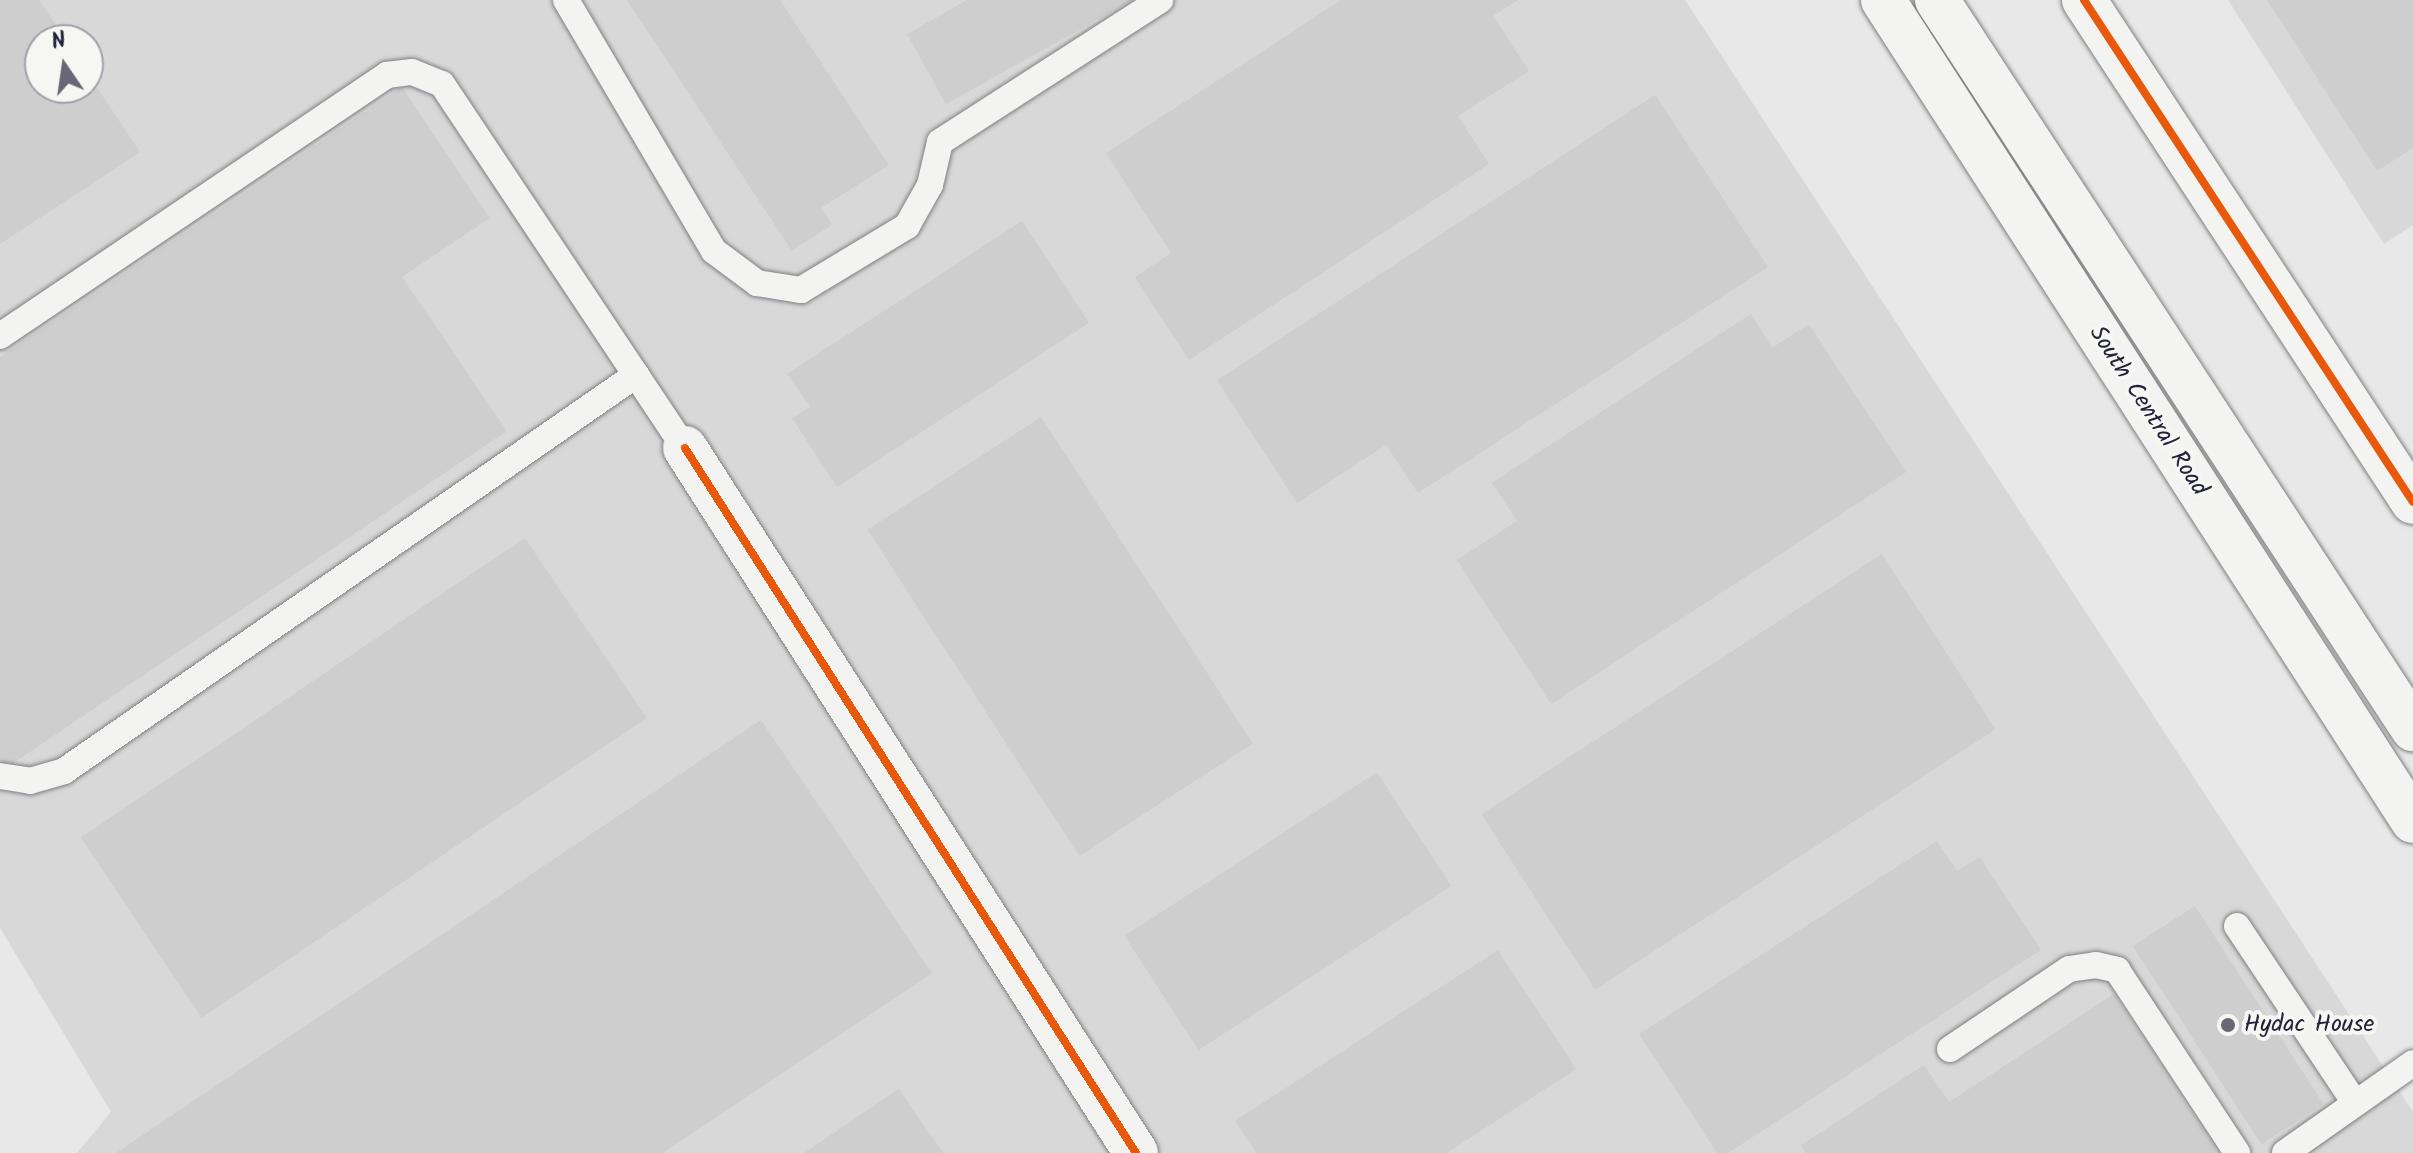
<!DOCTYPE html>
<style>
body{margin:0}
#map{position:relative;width:2413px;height:1153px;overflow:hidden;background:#e8e8e8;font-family:Kalam,sans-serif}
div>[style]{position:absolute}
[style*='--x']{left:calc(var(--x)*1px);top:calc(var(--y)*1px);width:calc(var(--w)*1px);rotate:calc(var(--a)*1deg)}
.built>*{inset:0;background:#d8d8d9}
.building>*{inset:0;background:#cececf;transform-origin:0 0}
.roads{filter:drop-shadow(0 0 2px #808084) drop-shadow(0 0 2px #808084)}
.lane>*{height:26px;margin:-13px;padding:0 13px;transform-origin:13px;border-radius:13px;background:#f3f3f1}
.street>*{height:44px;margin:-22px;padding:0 22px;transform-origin:22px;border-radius:22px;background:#f3f3f1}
.secondary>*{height:44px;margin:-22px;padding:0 22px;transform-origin:22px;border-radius:22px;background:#f3f3f1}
.cycleway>*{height:8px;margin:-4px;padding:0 4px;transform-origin:4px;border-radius:4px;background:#e8590c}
.dots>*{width:22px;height:22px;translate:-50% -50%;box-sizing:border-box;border:4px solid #f6f6f2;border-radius:50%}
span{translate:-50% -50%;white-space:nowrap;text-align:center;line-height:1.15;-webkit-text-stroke:8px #f6f6f2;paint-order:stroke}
.street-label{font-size:24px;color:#22223b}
.poi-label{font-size:24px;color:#22223b}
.left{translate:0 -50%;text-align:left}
.north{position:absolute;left:24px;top:24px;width:80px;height:80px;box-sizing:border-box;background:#f6f6f2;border:2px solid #a1a1a9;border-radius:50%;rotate:347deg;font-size:22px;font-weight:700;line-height:32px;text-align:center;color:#22223b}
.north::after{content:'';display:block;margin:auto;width:28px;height:36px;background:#676778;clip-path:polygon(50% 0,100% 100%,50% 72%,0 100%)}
</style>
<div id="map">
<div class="built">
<div style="clip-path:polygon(evenodd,0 0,1685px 0,2413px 1112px,2413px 1153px,77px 1153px,111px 1112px,0 928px,0 0,40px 40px,88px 40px,88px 88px,40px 88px,40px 40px)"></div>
<div style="clip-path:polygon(2228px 0,2413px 0,2413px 225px,2384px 244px)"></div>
</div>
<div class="building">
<div style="clip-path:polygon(0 0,39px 0,66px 40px,40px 40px,40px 88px,88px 88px,88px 74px,140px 152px,0 244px)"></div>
<div style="clip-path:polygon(627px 0,780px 0,889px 165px,821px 208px,832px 225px,792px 251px)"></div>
<div style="clip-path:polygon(967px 0,1133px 0,946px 104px,907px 34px)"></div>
<div style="clip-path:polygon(1341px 0,1518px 0,1493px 16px,1529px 71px,1458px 116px,1489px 164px,1189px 360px,1135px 277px,1171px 253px,1106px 153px)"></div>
<div style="clip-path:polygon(2267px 0,2413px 0,2413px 148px,2377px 171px)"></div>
<div style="clip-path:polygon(402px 87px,490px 218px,402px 277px,507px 431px,6px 768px,0 759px,0 357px)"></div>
<div style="clip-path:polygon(1655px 95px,1768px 267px,1418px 493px,1386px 445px,1297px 503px,1217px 380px)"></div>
<div style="clip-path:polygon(1022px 221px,1089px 323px,837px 487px,792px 418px,810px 407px,787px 374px)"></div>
<div style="clip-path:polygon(1751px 314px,1772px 348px,1809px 324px,1906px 472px,1551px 704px,1457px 560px,1517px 521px,1492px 483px)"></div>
<div style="left:1041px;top:417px;width:389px;height:207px;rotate:57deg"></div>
<div style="left:525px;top:538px;width:217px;height:536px;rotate:56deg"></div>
<div style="left:1882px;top:554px;width:209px;height:478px;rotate:57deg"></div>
<div style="clip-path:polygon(761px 720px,932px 973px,663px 1153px,116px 1153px)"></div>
<div style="left:1377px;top:772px;width:136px;height:301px;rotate:57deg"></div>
<div style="clip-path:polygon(1937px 841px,1957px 871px,1980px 857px,2041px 950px,1728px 1153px,1717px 1153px,1639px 1034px)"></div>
<div style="left:2195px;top:906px;width:236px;height:74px;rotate:57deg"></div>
<div style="clip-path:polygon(1498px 950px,1576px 1069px,1447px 1153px,1256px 1153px,1235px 1121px)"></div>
<div style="clip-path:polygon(2114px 994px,2218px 1153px,1806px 1153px,1801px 1145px,1924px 1065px,1949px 1102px)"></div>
<div style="clip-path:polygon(899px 1089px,943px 1153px,804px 1153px)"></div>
</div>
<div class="roads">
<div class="lane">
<div style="--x:566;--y:0;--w:291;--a:59.5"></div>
<div style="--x:714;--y:251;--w:54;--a:36.7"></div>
<div style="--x:757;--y:283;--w:45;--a:9"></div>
<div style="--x:801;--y:290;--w:124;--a:-31.1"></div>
<div style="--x:907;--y:226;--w:47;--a:-60.7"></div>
<div style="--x:930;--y:185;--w:44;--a:-76.9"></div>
<div style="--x:940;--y:142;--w:262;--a:-32.8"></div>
<div style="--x:0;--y:336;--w:467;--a:-34"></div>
<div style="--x:387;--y:75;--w:25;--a:-7"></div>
<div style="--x:412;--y:72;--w:32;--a:22"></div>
<div style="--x:442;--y:84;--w:438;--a:56.3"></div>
<div style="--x:0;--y:776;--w:30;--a:9"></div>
<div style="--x:30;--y:781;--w:35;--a:-16"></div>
<div style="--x:64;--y:771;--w:696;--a:-34.7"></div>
<div style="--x:2237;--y:926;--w:213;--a:56.3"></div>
<div style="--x:1950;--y:1049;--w:143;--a:-33.9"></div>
<div style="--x:2069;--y:969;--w:27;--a:-8"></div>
<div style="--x:2096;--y:965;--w:22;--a:13"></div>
<div style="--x:2117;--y:970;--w:219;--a:56.7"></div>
<div style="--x:2285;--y:1153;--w:156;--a:-35.1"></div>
</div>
<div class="street">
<div style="--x:2084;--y:0;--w:600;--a:56.76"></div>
<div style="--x:685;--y:448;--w:837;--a:57.39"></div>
</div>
<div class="secondary">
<div style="--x:1883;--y:0;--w:977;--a:57.16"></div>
<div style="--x:1937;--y:0;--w:871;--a:56.86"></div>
</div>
</div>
<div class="cycleway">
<div style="--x:2084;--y:0;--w:600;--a:56.76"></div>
<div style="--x:685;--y:448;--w:837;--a:57.39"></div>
</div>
<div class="dots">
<div style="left:2228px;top:1025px;background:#676778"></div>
</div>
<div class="street-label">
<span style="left:2148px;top:411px;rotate:57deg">South Central Road</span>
</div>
<div class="poi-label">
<span class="left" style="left:2244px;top:1025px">Hydac House</span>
</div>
<div class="north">N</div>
</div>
